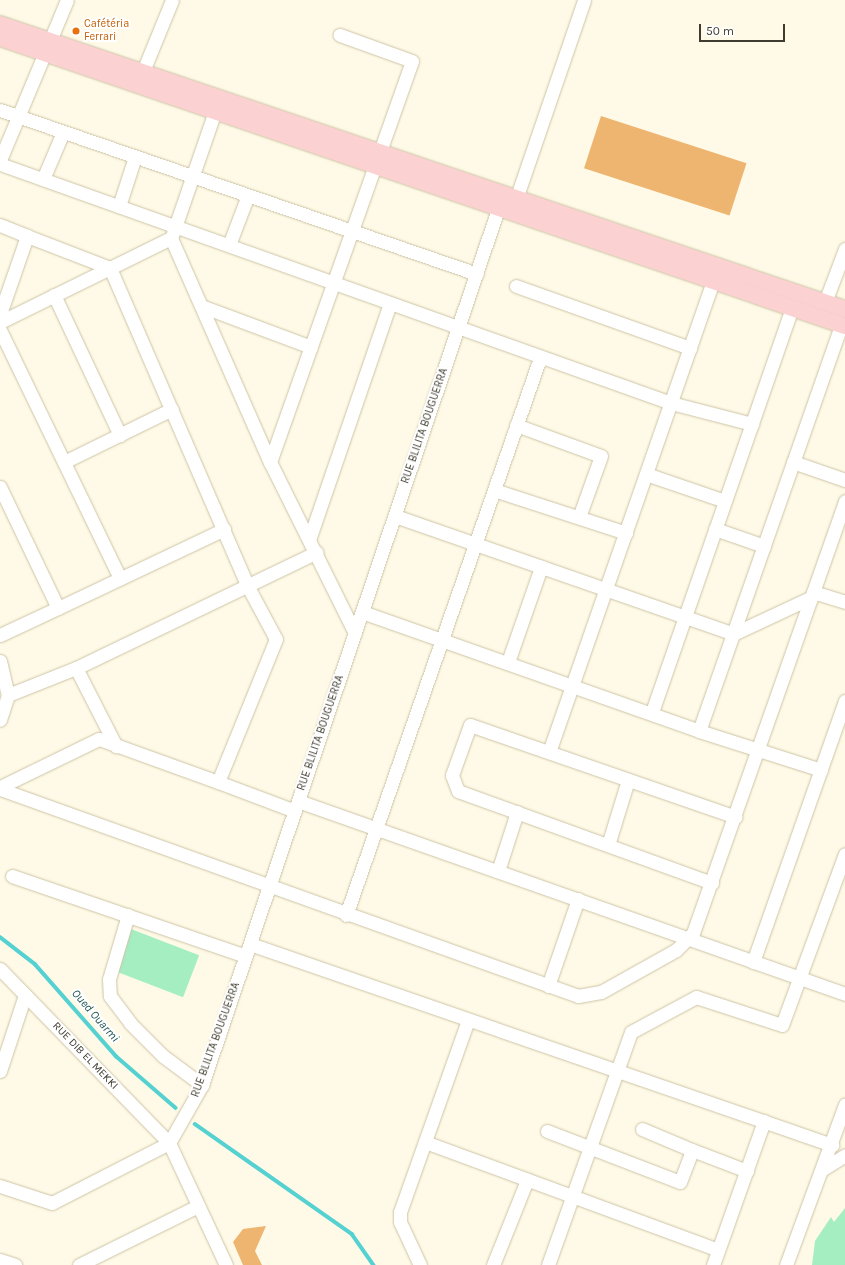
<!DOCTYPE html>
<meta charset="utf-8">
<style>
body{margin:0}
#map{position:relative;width:845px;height:1265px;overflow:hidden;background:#fffae7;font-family:Karla,sans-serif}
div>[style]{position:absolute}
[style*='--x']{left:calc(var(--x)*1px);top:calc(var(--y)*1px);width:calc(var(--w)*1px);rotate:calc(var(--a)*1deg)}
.green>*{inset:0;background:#a5eec2;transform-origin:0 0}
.stream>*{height:3.5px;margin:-1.75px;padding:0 1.75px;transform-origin:1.75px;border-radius:1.75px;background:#56d1d1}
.building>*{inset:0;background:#eeb570;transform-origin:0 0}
.roads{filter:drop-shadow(0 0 1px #cdc4a6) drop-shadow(0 0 1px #cdc4a6)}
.minor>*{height:13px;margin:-6.5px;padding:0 6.5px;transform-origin:6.5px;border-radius:6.5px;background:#fff}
.major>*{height:16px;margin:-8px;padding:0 8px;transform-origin:8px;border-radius:8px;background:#fbd2d1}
.dots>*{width:11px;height:11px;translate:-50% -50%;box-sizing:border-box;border:2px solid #fff;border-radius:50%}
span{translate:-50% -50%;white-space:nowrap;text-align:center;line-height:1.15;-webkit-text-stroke:4px #fff;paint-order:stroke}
.food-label{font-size:11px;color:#c56008}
.left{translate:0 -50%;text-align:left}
.street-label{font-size:11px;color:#3f3c2f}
.water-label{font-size:12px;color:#235757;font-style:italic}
.scale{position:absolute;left:699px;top:24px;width:86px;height:18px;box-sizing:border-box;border:2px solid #3f3c2f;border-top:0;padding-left:5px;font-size:12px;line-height:14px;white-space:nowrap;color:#3f3c2f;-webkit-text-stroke:3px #fff;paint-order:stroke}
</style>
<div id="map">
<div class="green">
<div style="left:131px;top:929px;width:73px;height:45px;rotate:21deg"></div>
<div style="clip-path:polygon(845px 1208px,845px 1265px,812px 1265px,815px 1241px,831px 1217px,834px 1222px)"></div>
</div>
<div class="stream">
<div style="--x:0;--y:937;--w:44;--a:37.6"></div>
<div style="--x:35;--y:964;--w:123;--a:48.6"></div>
<div style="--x:116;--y:1056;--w:79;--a:40.9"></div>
<div style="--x:195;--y:1124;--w:192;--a:35"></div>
<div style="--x:352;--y:1234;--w:38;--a:55"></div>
</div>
<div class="building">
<div style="left:601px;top:116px;width:153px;height:55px;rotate:18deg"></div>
<div style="clip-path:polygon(266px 1226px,255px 1251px,262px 1265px,243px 1265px,233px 1242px,243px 1229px)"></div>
</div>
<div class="roads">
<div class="minor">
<div style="--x:139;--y:81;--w:87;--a:-67.8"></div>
<div style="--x:0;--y:110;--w:504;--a:18.97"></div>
<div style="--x:0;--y:160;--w:173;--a:-67.3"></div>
<div style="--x:0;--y:164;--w:712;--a:19.61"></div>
<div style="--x:671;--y:403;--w:84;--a:14.5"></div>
<div style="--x:43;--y:179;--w:51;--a:-66.9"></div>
<div style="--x:119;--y:206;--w:52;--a:-71.9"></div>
<div style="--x:0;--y:225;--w:29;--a:22"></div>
<div style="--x:173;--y:233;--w:139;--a:-71"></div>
<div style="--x:229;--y:245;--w:53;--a:-69.2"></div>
<div style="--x:516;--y:286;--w:185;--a:19.6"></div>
<div style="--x:54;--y:295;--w:155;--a:64.8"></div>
<div style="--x:825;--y:302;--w:57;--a:-69.3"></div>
<div style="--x:204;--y:307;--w:114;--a:20.5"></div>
<div style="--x:0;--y:314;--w:83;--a:-70.9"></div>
<div style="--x:27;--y:236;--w:89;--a:21.1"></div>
<div style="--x:110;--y:268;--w:345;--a:66.6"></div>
<div style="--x:247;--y:585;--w:61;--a:61.8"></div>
<div style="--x:276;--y:639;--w:154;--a:112.1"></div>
<div style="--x:218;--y:782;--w:82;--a:20.6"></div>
<div style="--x:0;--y:322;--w:191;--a:-26.2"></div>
<div style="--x:171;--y:238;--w:245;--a:66.2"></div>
<div style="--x:270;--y:462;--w:191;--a:63.6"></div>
<div style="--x:0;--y:330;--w:276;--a:64.2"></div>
<div style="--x:516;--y:425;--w:90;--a:20"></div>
<div style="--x:601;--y:456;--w:65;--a:109.8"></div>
<div style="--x:64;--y:462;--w:120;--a:-26.1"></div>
<div style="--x:270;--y:462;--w:425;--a:-70.5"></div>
<div style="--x:412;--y:61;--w:77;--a:-160.1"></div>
<div style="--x:793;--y:462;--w:55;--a:19.1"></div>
<div style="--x:646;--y:474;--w:83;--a:18.9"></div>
<div style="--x:0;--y:487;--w:134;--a:64.4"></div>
<div style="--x:58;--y:608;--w:184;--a:-25.4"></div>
<div style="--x:494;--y:490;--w:139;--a:18"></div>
<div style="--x:395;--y:516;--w:358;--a:19.2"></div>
<div style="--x:733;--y:634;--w:87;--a:-25.1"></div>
<div style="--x:715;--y:529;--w:52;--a:19.1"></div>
<div style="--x:310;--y:537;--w:246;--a:-71.1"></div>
<div style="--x:813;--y:592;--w:34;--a:17"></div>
<div style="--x:362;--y:612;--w:357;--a:19.4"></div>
<div style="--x:699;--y:731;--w:430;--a:-70.7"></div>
<div style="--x:0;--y:635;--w:64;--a:-25"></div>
<div style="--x:0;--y:661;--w:35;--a:77"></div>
<div style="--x:8;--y:695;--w:26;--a:108"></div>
<div style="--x:508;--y:662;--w:101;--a:-70.8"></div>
<div style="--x:76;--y:668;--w:88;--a:62.9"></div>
<div style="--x:8;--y:695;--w:73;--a:-21.7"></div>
<div style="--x:76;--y:668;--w:267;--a:-25.7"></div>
<div style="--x:652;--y:712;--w:428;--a:-70.9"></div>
<div style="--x:699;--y:731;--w:128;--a:17.7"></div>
<div style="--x:549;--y:752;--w:499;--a:-70.8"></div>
<div style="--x:0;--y:787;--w:110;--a:-25.9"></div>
<div style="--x:99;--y:739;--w:127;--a:19.9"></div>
<div style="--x:0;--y:789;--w:614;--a:19.7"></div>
<div style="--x:578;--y:996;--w:23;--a:-10"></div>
<div style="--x:601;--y:992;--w:86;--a:-29.2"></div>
<div style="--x:676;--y:950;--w:24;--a:-45"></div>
<div style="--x:693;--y:933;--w:458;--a:-70.6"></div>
<div style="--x:298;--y:801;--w:580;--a:19.43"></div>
<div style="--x:608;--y:845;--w:68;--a:-72.9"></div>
<div style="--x:498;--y:871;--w:62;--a:-72.1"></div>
<div style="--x:12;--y:876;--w:247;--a:18.9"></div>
<div style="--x:712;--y:883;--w:270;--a:-160.1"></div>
<div style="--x:458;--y:791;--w:17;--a:-111"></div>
<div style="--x:452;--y:775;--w:53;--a:-70.2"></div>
<div style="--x:470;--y:725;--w:281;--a:19.1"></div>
<div style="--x:128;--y:915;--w:67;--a:106.5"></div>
<div style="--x:109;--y:979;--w:17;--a:87"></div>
<div style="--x:110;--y:996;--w:34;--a:53"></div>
<div style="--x:130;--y:1023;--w:47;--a:45"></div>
<div style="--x:163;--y:1056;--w:49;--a:36.6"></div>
<div style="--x:346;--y:915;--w:590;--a:-70.8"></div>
<div style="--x:250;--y:944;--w:616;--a:19.05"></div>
<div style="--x:753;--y:962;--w:277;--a:-70.6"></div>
<div style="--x:0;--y:969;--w:243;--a:45.8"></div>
<div style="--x:169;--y:1143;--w:131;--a:152.9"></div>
<div style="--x:52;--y:1203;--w:55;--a:-161.9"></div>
<div style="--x:548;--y:986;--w:92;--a:-71"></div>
<div style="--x:0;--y:1071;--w:80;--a:-71.8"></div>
<div style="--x:642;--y:1129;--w:54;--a:22.8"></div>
<div style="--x:547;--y:1131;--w:142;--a:21"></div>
<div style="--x:680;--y:1182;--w:34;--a:-69"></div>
<div style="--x:692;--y:1150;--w:59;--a:20.9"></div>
<div style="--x:425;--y:1142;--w:312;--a:20.2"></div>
<div style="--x:823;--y:1169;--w:26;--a:-32"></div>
<div style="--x:0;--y:1260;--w:16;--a:18"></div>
<div style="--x:79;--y:1265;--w:133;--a:-26.4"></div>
<div style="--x:226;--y:1265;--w:135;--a:-115"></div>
<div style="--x:169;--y:1143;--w:67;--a:-60.4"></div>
<div style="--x:202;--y:1085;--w:925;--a:-71.33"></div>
<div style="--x:498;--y:209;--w:21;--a:-29"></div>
<div style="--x:516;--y:199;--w:210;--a:-71.1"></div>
<div style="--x:420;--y:1265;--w:47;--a:-114.9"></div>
<div style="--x:400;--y:1222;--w:10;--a:-90"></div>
<div style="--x:400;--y:1212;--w:204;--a:-70.5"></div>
<div style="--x:493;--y:1265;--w:92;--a:-68.2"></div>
<div style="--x:548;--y:1265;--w:247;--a:-70.4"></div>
<div style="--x:631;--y:1032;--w:74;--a:-28.3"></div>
<div style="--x:696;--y:997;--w:90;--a:18"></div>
<div style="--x:782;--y:1025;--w:182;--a:-69.8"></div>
<div style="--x:713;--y:1265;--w:153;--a:-70.5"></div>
<div style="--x:786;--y:1265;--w:171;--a:-69.8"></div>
</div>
<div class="major">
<div style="--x:0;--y:24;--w:892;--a:18.64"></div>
<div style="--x:0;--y:38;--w:893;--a:18.82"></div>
</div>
</div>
<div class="dots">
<div style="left:76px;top:31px;background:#e8710a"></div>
</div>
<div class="food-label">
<span class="left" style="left:84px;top:31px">Cafétéria<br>Ferrari</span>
</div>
<div class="street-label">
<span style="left:425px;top:426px;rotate:-71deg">RUE BLILITA BOUGUERRA</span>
<span style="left:321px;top:733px;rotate:-71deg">RUE BLILITA BOUGUERRA</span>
<span style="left:216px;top:1040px;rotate:-70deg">RUE BLILITA BOUGUERRA</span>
<span style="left:85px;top:1056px;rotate:46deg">RUE DIB EL MEKKI</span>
</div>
<div class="water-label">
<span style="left:95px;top:1016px;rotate:49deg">Oued Ouarmi</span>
</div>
<div class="scale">50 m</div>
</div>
